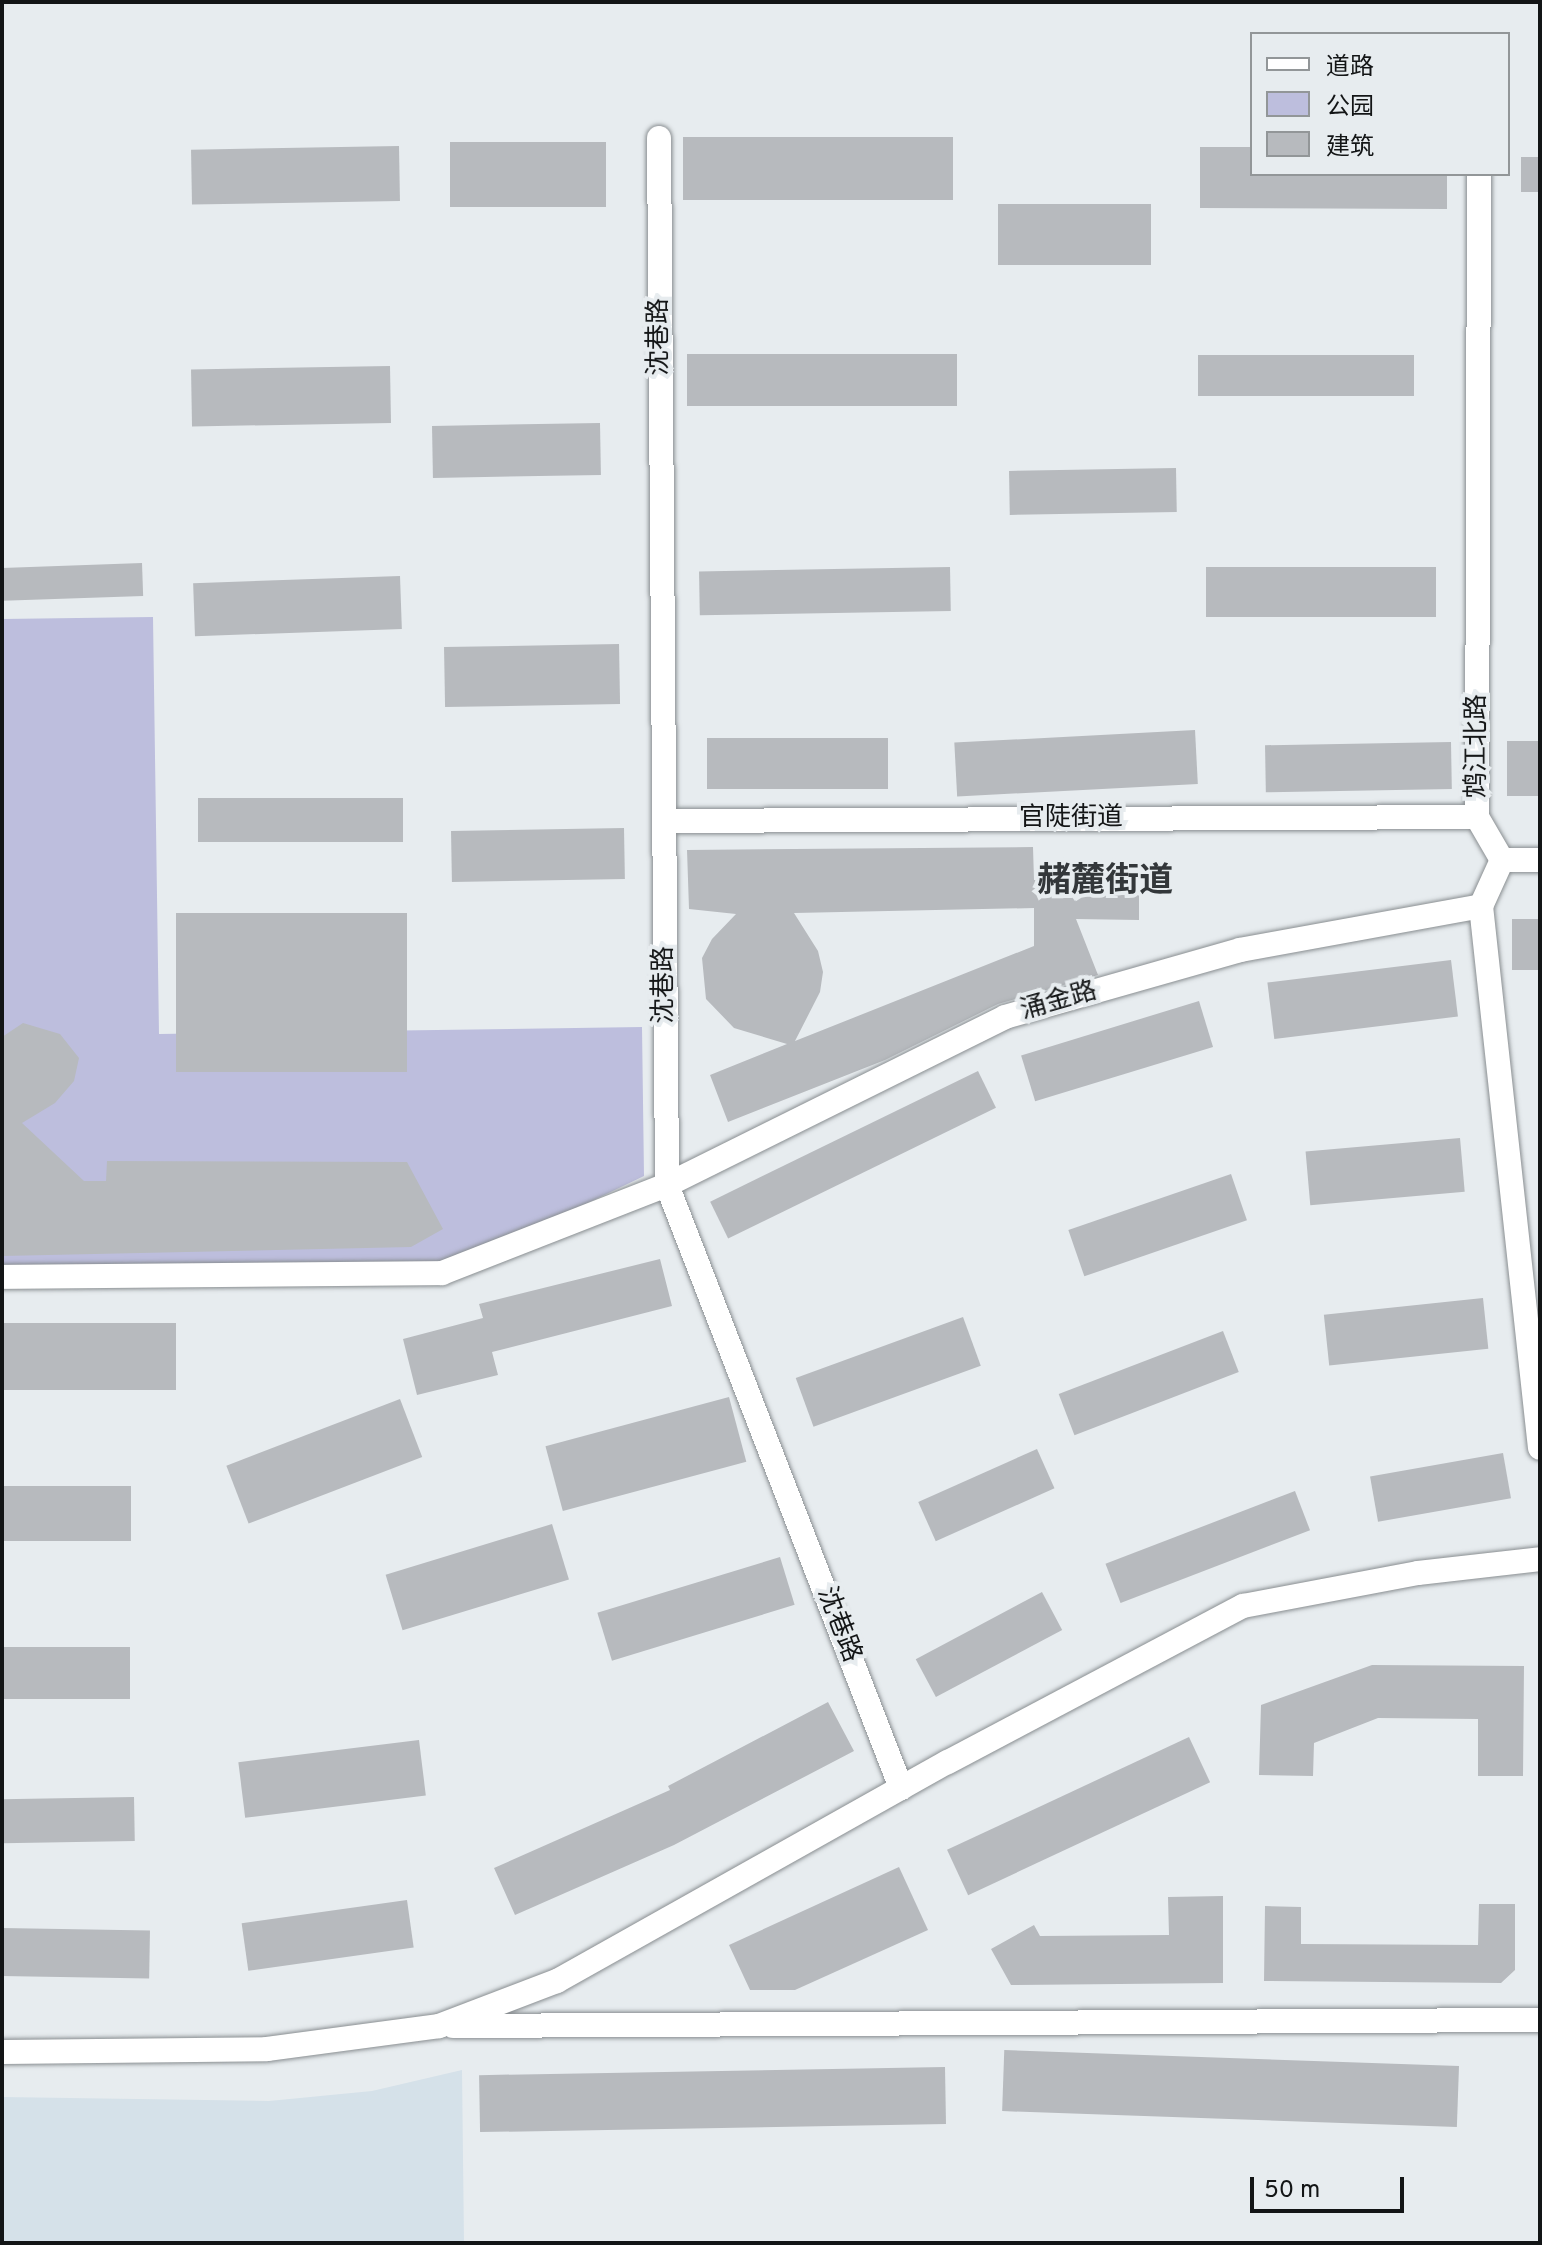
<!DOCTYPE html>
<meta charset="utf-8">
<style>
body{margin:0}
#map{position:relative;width:1542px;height:2245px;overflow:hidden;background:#e7ecef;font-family:Overpass,"Noto Sans SC",sans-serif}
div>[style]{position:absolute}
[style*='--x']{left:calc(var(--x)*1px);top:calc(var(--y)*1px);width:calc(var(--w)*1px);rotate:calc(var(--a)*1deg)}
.built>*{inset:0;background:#d5e1e9}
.green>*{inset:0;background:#bdbedd}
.building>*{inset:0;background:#b7babe;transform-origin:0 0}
.roads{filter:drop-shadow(0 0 2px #898e91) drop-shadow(0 0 2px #898e91)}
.minor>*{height:24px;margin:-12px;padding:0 12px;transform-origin:12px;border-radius:12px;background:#fff}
span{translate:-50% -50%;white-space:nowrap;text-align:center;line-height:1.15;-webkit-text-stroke:8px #e7ecef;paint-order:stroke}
.street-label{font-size:26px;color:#131516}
.district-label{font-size:34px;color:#33373a;font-weight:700}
.frame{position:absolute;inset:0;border:4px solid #131516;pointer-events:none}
.legend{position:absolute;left:1250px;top:32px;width:260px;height:144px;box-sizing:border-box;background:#e7ecef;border:2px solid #929698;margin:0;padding:10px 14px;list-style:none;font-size:24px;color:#131516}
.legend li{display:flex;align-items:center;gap:16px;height:40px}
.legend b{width:40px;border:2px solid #929698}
.scale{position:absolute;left:1250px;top:2177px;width:154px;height:36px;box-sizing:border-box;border:4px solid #131516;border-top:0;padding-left:10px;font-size:24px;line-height:28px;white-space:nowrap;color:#131516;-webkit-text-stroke:6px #e7ecef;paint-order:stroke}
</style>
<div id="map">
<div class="built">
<div style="clip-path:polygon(462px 2070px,464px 2243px,2px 2243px,2px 2097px,269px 2101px,372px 2091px)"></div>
</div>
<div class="green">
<div style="clip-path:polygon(153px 617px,159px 1034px,642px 1027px,644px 1176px,442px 1273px,2px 1267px,2px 619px)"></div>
</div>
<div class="building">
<div style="left:683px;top:137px;width:270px;height:63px"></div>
<div style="left:450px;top:142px;width:156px;height:65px"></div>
<div style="left:399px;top:146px;width:55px;height:208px;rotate:89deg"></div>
<div style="clip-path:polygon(1200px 147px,1252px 147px,1252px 174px,1447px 174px,1447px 209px,1200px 208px)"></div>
<div style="left:1521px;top:157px;width:19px;height:35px"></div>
<div style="left:998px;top:204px;width:153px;height:61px"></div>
<div style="left:687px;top:354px;width:270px;height:52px"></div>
<div style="left:1198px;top:355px;width:216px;height:41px"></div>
<div style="left:390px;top:366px;width:57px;height:199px;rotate:89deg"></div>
<div style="left:600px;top:423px;width:52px;height:168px;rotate:89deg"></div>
<div style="left:1176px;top:468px;width:44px;height:167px;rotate:89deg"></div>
<div style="left:142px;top:563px;width:33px;height:140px;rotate:88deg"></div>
<div style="left:950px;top:567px;width:44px;height:251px;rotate:89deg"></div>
<div style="left:1436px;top:567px;width:50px;height:230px;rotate:90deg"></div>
<div style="left:400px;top:576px;width:53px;height:207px;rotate:88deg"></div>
<div style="left:619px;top:644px;width:60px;height:175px;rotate:89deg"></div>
<div style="left:1195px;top:730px;width:54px;height:241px;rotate:87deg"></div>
<div style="left:707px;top:738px;width:181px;height:51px"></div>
<div style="left:1507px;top:741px;width:33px;height:55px"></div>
<div style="left:1451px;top:742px;width:47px;height:186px;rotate:89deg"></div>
<div style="left:198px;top:798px;width:205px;height:44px"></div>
<div style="left:624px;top:828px;width:51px;height:173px;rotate:89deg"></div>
<div style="clip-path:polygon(evenodd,1033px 847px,1034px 880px,1139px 880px,1139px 920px,1076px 919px,1098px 975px,998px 1004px,885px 1060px,728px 1122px,710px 1075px,787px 1044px,734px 1028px,706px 999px,702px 958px,712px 939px,736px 914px,689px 909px,687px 850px,1033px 847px,1034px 908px,1034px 946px,795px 1041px,820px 992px,823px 972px,818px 951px,794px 913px,1034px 908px)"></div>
<div style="left:176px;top:913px;width:231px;height:159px"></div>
<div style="left:1512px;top:919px;width:28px;height:51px"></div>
<div style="left:1451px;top:960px;width:57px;height:185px;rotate:83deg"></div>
<div style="left:1199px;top:1001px;width:48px;height:186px;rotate:73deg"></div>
<div style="clip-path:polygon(23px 1023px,60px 1034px,79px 1058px,74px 1081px,55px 1103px,22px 1123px,84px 1181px,106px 1181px,107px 1161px,407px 1162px,443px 1229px,411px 1247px,2px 1256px,2px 1037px)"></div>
<div style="left:978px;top:1071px;width:41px;height:298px;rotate:64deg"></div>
<div style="left:1460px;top:1138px;width:54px;height:155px;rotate:85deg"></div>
<div style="left:1231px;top:1174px;width:49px;height:172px;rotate:71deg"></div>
<div style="clip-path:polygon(660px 1259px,672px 1306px,492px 1352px,498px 1375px,417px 1395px,403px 1339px,483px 1318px,479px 1304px)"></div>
<div style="left:1483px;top:1298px;width:51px;height:160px;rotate:84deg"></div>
<div style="left:963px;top:1317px;width:52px;height:178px;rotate:70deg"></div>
<div style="left:2px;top:1323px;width:174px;height:67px"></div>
<div style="left:1223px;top:1331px;width:44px;height:176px;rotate:69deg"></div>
<div style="left:729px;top:1397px;width:67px;height:190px;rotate:75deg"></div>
<div style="left:400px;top:1399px;width:62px;height:186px;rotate:69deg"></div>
<div style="left:1037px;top:1449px;width:43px;height:130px;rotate:66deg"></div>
<div style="left:1503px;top:1453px;width:46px;height:135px;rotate:80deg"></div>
<div style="left:2px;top:1486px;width:129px;height:55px"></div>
<div style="left:1295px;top:1491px;width:42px;height:203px;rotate:69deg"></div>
<div style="left:552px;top:1524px;width:58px;height:174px;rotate:73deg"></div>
<div style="left:780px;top:1557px;width:50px;height:191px;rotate:73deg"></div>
<div style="left:1042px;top:1592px;width:43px;height:143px;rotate:62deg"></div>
<div style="left:130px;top:1647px;width:52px;height:128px;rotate:90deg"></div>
<div style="clip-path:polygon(1372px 1665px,1524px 1666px,1523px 1776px,1478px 1776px,1478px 1719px,1378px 1718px,1314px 1743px,1313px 1776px,1259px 1775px,1261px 1705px)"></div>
<div style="clip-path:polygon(828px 1702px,854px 1751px,674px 1845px,515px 1915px,494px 1868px,670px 1790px,668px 1786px)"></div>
<div style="left:1189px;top:1737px;width:50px;height:267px;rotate:65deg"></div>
<div style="left:419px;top:1740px;width:56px;height:182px;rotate:83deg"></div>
<div style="left:134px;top:1797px;width:44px;height:132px;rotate:89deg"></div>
<div style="clip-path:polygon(899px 1867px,928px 1930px,795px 1990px,750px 1990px,729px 1945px)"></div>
<div style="clip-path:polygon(1223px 1896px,1223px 1983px,1011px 1985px,991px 1949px,1034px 1925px,1040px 1936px,1169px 1935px,1168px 1897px)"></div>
<div style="left:407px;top:1900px;width:48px;height:167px;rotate:82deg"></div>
<div style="clip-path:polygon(1479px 1904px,1515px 1904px,1515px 1970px,1501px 1983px,1264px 1981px,1265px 1906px,1301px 1907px,1301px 1944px,1478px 1945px)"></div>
<div style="left:2px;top:1928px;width:148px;height:48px;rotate:1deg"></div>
<div style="left:1459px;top:2066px;width:61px;height:455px;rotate:92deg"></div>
<div style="left:945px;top:2067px;width:57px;height:466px;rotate:89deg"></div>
</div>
<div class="roads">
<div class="minor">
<div style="--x:659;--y:138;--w:1047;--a:89.56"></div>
<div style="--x:667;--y:1185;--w:647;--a:68.79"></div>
<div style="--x:1479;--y:174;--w:643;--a:90.18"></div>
<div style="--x:1477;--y:817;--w:50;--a:59.8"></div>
<div style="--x:1502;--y:860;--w:51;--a:114.5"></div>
<div style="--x:1481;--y:906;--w:545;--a:83.79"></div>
<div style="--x:664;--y:821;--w:813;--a:-0.28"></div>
<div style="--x:1502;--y:860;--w:38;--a:0"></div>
<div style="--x:2;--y:1277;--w:440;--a:-0.5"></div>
<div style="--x:442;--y:1273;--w:242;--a:-21.4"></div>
<div style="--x:667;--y:1185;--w:377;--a:-26.4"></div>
<div style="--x:1005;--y:1017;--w:244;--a:-15.9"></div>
<div style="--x:1240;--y:950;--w:245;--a:-10.3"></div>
<div style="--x:453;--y:2026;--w:1087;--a:-0.32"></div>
<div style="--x:2;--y:2052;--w:265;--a:-0.6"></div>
<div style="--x:267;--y:2049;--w:174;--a:-7.6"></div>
<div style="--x:439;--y:2026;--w:126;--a:-20.9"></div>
<div style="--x:557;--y:1981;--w:448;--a:-29.3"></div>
<div style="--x:948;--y:1762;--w:334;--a:-27.9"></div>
<div style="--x:1243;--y:1606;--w:178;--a:-10.7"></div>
<div style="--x:1418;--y:1573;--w:123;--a:-6.5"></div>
</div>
</div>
<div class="street-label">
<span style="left:660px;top:337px;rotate:-90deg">沈巷路</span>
<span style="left:1478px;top:746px;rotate:-90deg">鸩江北路</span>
<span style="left:1071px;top:819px">官陡街道</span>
<span style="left:665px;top:985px;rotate:-90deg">沈巷路</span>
<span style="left:1059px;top:1002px;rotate:-16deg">涌金路</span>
<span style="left:838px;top:1625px;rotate:69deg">沈巷路</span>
</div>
<div class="district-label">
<span style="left:1105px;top:883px">赭麓街道</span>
</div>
<div class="frame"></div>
<ul class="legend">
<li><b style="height:10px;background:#fff"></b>道路</li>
<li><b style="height:22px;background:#bdbedd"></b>公园</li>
<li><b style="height:22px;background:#b7babe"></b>建筑</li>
</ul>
<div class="scale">50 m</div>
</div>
